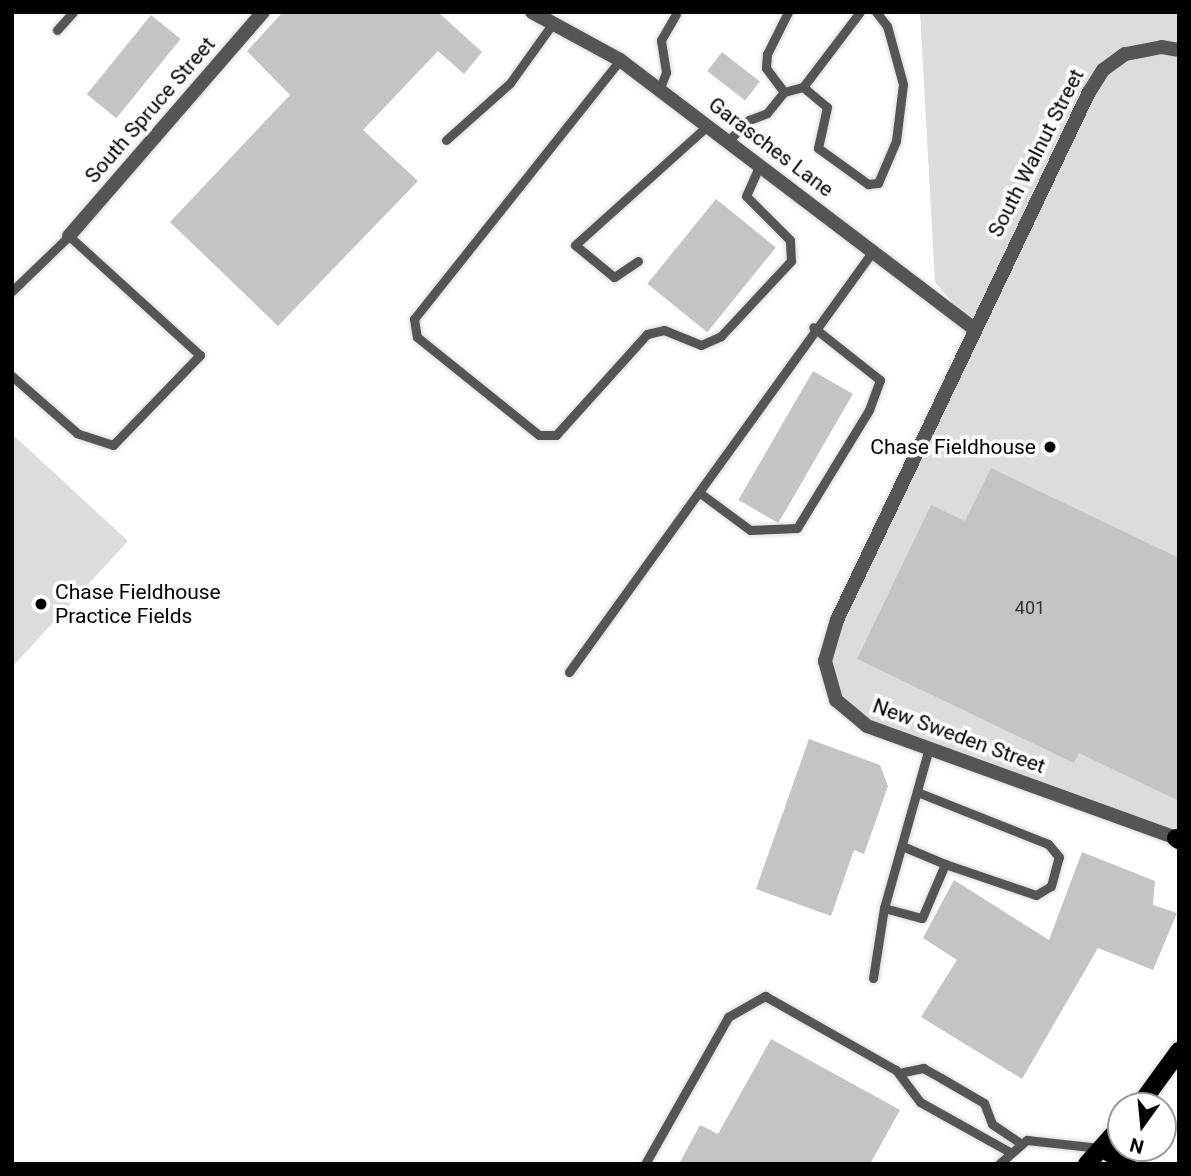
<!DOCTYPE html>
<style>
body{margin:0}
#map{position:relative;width:1191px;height:1176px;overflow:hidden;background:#fff;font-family:Roboto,sans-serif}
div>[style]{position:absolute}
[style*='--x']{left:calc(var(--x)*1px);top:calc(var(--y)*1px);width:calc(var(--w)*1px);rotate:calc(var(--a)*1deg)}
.green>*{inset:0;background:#dcdcdc}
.building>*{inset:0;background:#c4c4c4;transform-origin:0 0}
.roads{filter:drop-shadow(0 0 2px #dbdbdb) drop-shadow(0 0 2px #dbdbdb)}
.lane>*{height:9px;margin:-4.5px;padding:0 4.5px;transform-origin:4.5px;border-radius:4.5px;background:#555}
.street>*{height:14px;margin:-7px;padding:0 7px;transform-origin:7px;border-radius:7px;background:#555}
.primary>*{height:18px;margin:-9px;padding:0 9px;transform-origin:9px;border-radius:9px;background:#000}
.dots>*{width:19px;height:19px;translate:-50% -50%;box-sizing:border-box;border:4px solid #fff;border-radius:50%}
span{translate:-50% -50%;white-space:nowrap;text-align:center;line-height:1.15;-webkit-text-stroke:7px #fff;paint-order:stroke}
.number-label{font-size:18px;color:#313131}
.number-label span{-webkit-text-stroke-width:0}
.street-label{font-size:21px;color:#000}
.poi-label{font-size:21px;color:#000}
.right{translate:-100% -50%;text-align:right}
.left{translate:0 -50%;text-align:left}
.frame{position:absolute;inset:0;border:14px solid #000;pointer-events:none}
.north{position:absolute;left:1107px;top:1092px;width:70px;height:70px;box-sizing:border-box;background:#fff;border:2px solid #999;border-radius:50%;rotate:195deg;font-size:19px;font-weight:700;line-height:28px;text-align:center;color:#000}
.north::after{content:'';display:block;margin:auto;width:24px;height:32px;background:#000;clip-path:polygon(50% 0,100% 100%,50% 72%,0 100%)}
</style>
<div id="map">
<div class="green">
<div style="clip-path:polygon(920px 12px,1179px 12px,1179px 839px,867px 726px,836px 700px,825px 661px,975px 329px,935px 282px)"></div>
<div style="clip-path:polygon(12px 434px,128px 541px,12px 667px)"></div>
</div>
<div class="building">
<div style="clip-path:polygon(283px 12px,438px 12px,482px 52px,464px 74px,438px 51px,363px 130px,418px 181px,278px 326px,170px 222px,290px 95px,247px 51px)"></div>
<div style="left:151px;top:15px;width:38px;height:102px;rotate:39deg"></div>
<div style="left:722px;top:52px;width:48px;height:24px;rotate:38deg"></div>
<div style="left:716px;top:199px;width:77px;height:109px;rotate:39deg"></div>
<div style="left:813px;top:371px;width:46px;height:149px;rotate:30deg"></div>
<div style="clip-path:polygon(991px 468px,1179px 558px,1179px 801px,1079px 753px,1074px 763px,857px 659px,931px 505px,965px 521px)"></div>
<div style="clip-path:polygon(809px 739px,880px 765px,888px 786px,864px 854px,854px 850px,831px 916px,756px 889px)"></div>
<div style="clip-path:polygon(1082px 852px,1155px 881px,1153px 905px,1177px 913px,1153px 970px,1098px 948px,1022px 1079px,921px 1017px,957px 960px,923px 938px,954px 880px,1049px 940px)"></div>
<div style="clip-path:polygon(771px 1039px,900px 1110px,870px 1164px,679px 1164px,700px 1125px,718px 1134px)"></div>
</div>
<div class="roads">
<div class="lane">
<div style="--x:57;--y:30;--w:24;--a:-48"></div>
<div style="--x:620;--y:60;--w:331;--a:128.5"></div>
<div style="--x:414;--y:319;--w:18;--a:81"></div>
<div style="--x:417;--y:337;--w:156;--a:38.8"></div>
<div style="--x:539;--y:435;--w:17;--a:0"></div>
<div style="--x:556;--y:435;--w:136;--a:-48"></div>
<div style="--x:647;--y:334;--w:17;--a:-13"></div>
<div style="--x:664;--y:330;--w:40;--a:22"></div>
<div style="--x:701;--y:345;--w:22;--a:-24"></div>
<div style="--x:721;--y:336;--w:103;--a:-47"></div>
<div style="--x:791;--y:261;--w:21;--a:-93"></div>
<div style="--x:790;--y:240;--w:62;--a:-135"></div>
<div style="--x:746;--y:196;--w:34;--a:-66"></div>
<div style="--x:803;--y:87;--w:31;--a:40"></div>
<div style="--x:827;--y:107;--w:42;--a:102.4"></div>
<div style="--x:818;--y:148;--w:62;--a:35.8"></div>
<div style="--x:868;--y:184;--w:10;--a:-6"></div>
<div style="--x:878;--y:183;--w:46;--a:-66.8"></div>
<div style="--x:896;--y:141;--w:57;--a:-83"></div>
<div style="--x:903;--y:84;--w:60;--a:-105.4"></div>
<div style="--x:887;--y:26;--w:18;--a:-128"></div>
<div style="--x:660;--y:88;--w:17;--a:-69"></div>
<div style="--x:666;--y:72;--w:32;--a:-99"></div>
<div style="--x:661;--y:40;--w:30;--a:-60"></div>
<div style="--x:784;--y:92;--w:30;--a:-127"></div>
<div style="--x:766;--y:68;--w:14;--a:-86"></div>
<div style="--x:767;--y:54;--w:47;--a:-63.4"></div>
<div style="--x:446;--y:140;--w:86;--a:-41.7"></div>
<div style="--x:510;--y:83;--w:74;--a:-54.4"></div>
<div style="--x:728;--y:141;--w:30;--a:-45"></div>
<div style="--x:749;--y:120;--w:19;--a:-21"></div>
<div style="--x:767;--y:113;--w:27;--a:-51"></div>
<div style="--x:784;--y:92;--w:20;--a:-15"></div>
<div style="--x:803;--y:87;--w:94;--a:-52.8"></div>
<div style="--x:638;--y:261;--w:29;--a:146"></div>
<div style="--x:614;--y:277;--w:50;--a:-140.6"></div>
<div style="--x:575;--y:245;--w:178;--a:-42"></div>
<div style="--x:12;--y:291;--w:79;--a:-44"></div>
<div style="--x:69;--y:236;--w:177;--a:42.3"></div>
<div style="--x:200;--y:355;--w:125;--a:134"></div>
<div style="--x:113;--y:445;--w:38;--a:-162"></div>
<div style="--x:77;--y:433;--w:86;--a:-138.8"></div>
<div style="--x:700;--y:493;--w:62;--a:36.5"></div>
<div style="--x:750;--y:530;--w:47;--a:-2.4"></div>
<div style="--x:797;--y:528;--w:138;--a:-58.6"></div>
<div style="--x:869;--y:410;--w:32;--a:-70"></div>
<div style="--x:880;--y:380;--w:85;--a:-141.7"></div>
<div style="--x:569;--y:672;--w:519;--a:-54.17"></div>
<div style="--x:902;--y:846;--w:47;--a:22.7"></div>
<div style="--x:884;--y:908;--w:39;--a:15"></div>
<div style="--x:922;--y:918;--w:59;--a:-66.9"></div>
<div style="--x:945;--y:864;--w:96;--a:18.8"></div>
<div style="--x:1036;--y:895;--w:17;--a:-31"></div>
<div style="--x:1051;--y:886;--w:30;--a:-75"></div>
<div style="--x:1059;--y:857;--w:17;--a:-130"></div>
<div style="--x:1048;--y:844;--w:141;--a:-158.3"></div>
<div style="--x:873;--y:978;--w:71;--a:-81.1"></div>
<div style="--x:884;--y:908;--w:166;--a:-74.3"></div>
<div style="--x:899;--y:1073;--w:25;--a:-12"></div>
<div style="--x:923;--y:1068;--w:21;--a:29"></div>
<div style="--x:941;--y:1078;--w:50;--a:30.2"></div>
<div style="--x:984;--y:1103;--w:22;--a:69"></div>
<div style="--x:992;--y:1124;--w:32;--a:34"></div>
<div style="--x:645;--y:1164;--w:169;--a:-60.5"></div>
<div style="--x:728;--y:1017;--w:43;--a:-29.6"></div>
<div style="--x:765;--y:996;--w:150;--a:29.5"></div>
<div style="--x:896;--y:1070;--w:40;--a:53"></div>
<div style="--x:920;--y:1102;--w:103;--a:29.1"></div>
<div style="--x:999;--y:1164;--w:37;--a:-41"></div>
<div style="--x:1027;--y:1140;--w:73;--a:6.3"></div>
</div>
<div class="street">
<div style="--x:532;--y:12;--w:100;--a:28.6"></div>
<div style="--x:620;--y:60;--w:445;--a:37.2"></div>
<div style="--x:1179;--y:50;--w:17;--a:-170"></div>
<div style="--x:1162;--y:47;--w:38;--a:169"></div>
<div style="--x:1125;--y:54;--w:27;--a:144"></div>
<div style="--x:1103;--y:70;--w:26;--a:122"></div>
<div style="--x:1089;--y:92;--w:585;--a:115.51"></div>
<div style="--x:837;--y:620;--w:43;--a:106.3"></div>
<div style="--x:825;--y:661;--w:41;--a:74.2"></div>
<div style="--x:836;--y:700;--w:40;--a:40"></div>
<div style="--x:867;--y:726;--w:332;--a:19.9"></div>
<div style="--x:69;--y:236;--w:296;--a:-49.1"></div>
</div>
<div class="primary">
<div style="--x:1176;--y:838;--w:4;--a:34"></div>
<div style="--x:1139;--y:1106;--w:68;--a:-54"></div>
<div style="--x:1102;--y:1148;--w:30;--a:33"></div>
<div style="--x:1087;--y:1164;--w:51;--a:-48.2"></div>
</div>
</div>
<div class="dots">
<div style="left:1050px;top:447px;background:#000"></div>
<div style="left:41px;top:604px;background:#000"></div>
</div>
<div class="number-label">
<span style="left:1030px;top:608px">401</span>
</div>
<div class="street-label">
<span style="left:150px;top:110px;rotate:-49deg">South Spruce Street</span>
<span style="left:771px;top:147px;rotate:37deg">Garasches Lane</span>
<span style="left:1036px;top:153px;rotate:-63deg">South Walnut Street</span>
<span style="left:959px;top:736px;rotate:20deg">New Sweden Street</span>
</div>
<div class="poi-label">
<span class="right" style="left:1036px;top:447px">Chase Fieldhouse</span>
<span class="left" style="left:55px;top:604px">Chase Fieldhouse<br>Practice Fields</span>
</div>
<div class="frame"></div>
<div class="north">N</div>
</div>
